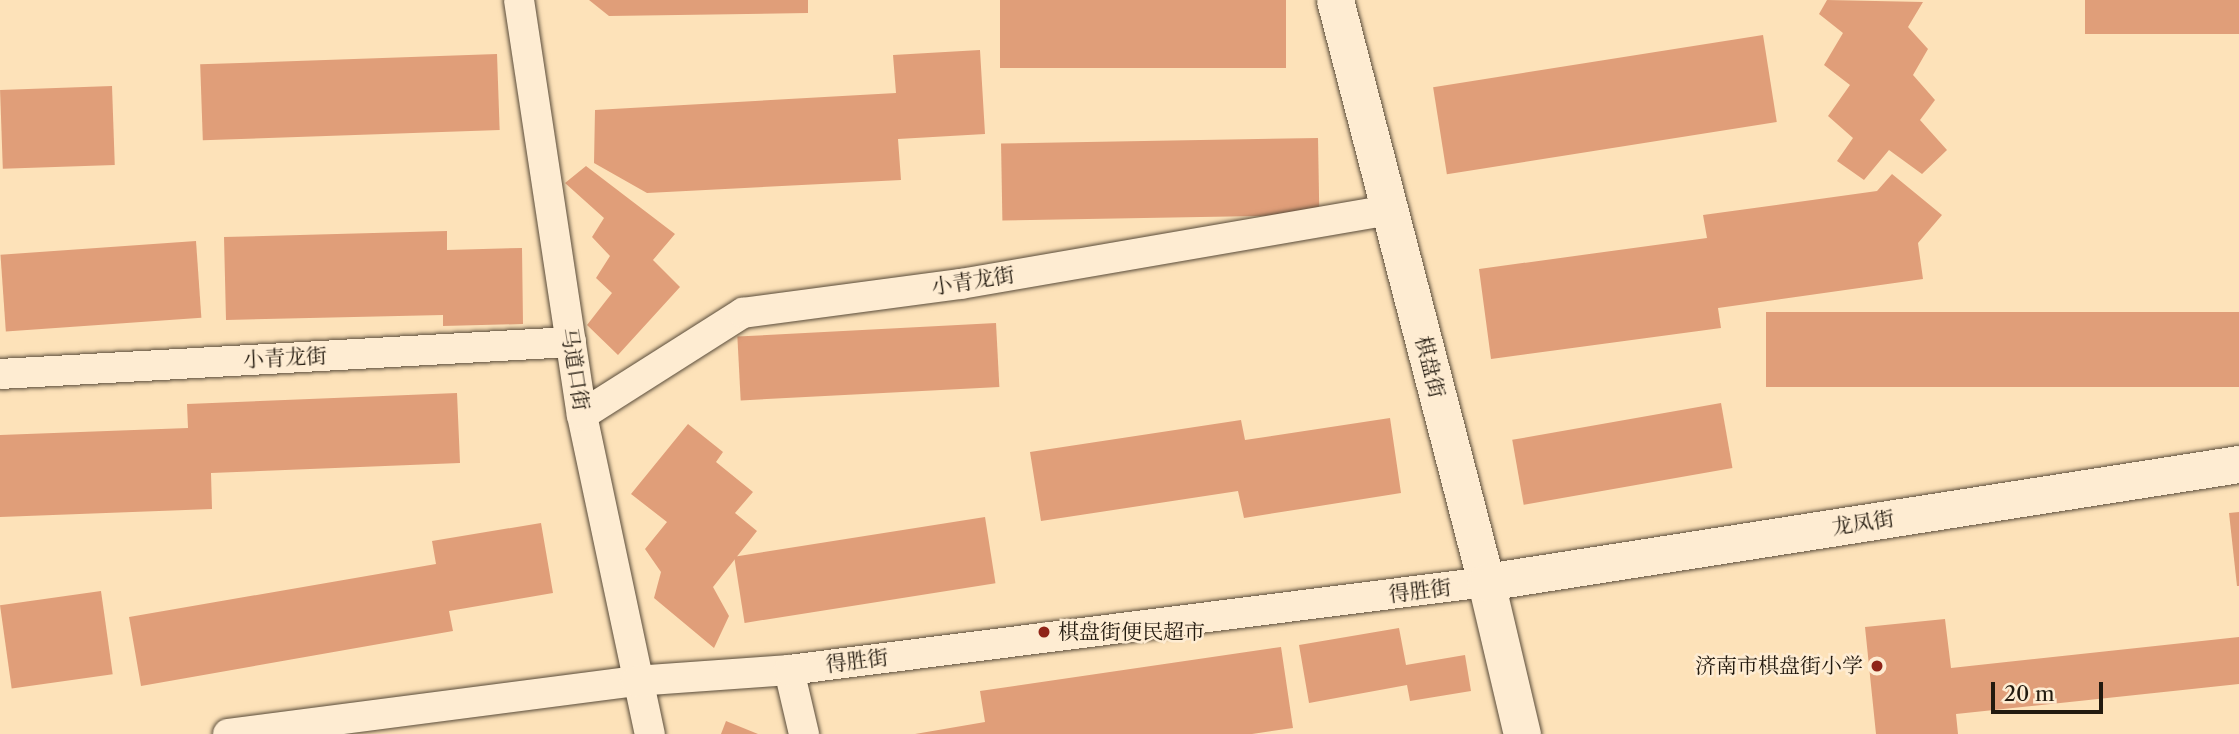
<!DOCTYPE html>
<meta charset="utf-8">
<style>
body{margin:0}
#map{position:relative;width:2239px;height:734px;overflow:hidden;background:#fde2b9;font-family:"Libre Caslon Text","Noto Serif SC",serif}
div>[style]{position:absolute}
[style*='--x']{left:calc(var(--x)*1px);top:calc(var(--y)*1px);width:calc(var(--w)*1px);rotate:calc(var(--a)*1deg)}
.building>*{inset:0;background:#e09e79;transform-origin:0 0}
.roads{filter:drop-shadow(0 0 2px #5a4c3a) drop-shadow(0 0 2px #5a4c3a)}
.minor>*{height:30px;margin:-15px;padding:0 15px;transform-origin:15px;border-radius:15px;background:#feecd2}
.tertiary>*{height:37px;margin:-18.5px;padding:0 18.5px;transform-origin:18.5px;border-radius:18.5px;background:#feecd2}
.dots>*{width:19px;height:19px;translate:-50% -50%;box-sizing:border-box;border:4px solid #feecd2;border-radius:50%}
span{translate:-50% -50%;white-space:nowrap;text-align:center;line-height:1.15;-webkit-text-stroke:5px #feecd2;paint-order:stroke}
.street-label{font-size:21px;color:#231a0f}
.poi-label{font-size:21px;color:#231a0f}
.left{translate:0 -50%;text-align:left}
.right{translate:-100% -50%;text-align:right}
.scale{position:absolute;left:1991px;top:682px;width:112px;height:32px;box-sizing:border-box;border:4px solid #231a0f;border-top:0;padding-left:9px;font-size:21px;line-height:24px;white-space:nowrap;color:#231a0f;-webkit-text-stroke:5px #feecd2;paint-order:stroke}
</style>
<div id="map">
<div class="building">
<div style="clip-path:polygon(589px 0,808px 0,808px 13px,609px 16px)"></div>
<div style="left:1000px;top:0;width:286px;height:68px"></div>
<div style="clip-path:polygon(1827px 0,1923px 2px,1908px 27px,1928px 49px,1913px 75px,1935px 100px,1920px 120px,1947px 150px,1922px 174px,1889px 150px,1864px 180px,1837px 161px,1853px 138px,1828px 116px,1850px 85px,1824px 65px,1843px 33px,1819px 14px)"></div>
<div style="left:2085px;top:0;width:154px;height:34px"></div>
<div style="left:1763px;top:35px;width:88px;height:334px;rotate:81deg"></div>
<div style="clip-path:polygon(980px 50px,985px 134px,898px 139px,901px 180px,647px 193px,594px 163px,595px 110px,896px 93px,893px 55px)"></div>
<div style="left:497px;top:54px;width:76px;height:297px;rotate:88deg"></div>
<div style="left:112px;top:86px;width:79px;height:112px;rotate:88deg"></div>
<div style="left:1318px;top:138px;width:77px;height:317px;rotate:89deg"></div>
<div style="clip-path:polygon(586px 166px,675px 234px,653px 260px,680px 287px,618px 355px,587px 325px,612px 293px,596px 278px,610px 256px,592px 237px,604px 218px,565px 183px)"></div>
<div style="clip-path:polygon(1892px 174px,1942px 215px,1918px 243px,1923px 279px,1718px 308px,1721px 328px,1491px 359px,1479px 269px,1707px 238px,1703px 215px,1877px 191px)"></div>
<div style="clip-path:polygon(447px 231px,447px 250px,522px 248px,523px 324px,443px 326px,443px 315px,226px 320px,224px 237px)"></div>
<div style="left:196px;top:241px;width:77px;height:196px;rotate:86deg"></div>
<div style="left:2239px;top:312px;width:75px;height:473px;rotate:90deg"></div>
<div style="left:996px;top:323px;width:64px;height:259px;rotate:87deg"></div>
<div style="clip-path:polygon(457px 393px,460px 463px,211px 473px,212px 509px,0 517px,0 435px,188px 428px,187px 404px)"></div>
<div style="left:1721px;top:403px;width:66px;height:212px;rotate:80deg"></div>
<div style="clip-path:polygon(1390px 418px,1401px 493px,1244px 518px,1238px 491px,1041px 521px,1030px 452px,1241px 420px,1245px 440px)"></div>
<div style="clip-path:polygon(688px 424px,723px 452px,716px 462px,753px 492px,735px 513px,757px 531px,713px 587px,729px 616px,714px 648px,654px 598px,661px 572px,645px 549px,667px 522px,631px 494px)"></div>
<div style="clip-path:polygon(2239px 512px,2239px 586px,2237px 586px,2229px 513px)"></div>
<div style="left:985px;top:517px;width:67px;height:254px;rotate:81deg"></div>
<div style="clip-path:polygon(541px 523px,553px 593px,449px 611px,453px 631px,141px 686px,129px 617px,436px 564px,432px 541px)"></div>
<div style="left:101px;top:591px;width:84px;height:102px;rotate:82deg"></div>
<div style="clip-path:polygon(1945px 619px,1951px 668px,2239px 637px,2239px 684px,1956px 714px,1958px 734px,1876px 734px,1865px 627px)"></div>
<div style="clip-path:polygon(1399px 628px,1406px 665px,1465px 655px,1471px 691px,1410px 701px,1407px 685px,1309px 703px,1299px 645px)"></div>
<div style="clip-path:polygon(1281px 647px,1293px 728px,1252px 734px,915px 734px,985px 722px,980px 691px)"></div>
<div style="clip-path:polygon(726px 721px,758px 734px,721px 734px)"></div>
</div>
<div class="roads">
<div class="minor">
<div style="--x:519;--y:0;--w:420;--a:81.4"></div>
<div style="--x:582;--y:415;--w:326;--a:78"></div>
<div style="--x:0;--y:374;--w:572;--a:-3.21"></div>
<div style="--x:582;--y:415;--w:191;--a:-32.4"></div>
<div style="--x:743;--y:313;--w:220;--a:-7.6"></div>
<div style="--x:961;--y:284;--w:435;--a:-9.8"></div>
<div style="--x:789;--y:670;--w:66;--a:76.8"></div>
<div style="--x:228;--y:734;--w:411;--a:-7.4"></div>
<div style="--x:636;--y:681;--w:153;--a:-4.1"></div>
<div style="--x:789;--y:670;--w:703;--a:-7.2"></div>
</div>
<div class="tertiary">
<div style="--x:1335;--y:0;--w:601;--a:75.46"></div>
<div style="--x:1486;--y:582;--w:156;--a:76.7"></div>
<div style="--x:1486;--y:582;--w:762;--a:-8.91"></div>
</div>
</div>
<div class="dots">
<div style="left:1044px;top:632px;background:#8f2418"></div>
<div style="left:1877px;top:666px;background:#8f2418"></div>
</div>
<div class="street-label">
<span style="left:973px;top:281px;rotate:-9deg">小青龙街</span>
<span style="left:285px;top:358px;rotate:-3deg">小青龙街</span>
<span style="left:1430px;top:367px;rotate:76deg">棋盘街</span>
<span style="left:575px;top:369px;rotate:81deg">马道口街</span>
<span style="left:1863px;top:523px;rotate:-9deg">龙凤街</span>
<span style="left:1420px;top:591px;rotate:-7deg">得胜街</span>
<span style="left:857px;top:661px;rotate:-7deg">得胜街</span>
</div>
<div class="poi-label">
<span class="left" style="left:1058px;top:632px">棋盘街便民超市</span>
<span class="right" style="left:1863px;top:666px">济南市棋盘街小学</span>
</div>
<div class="scale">20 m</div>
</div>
